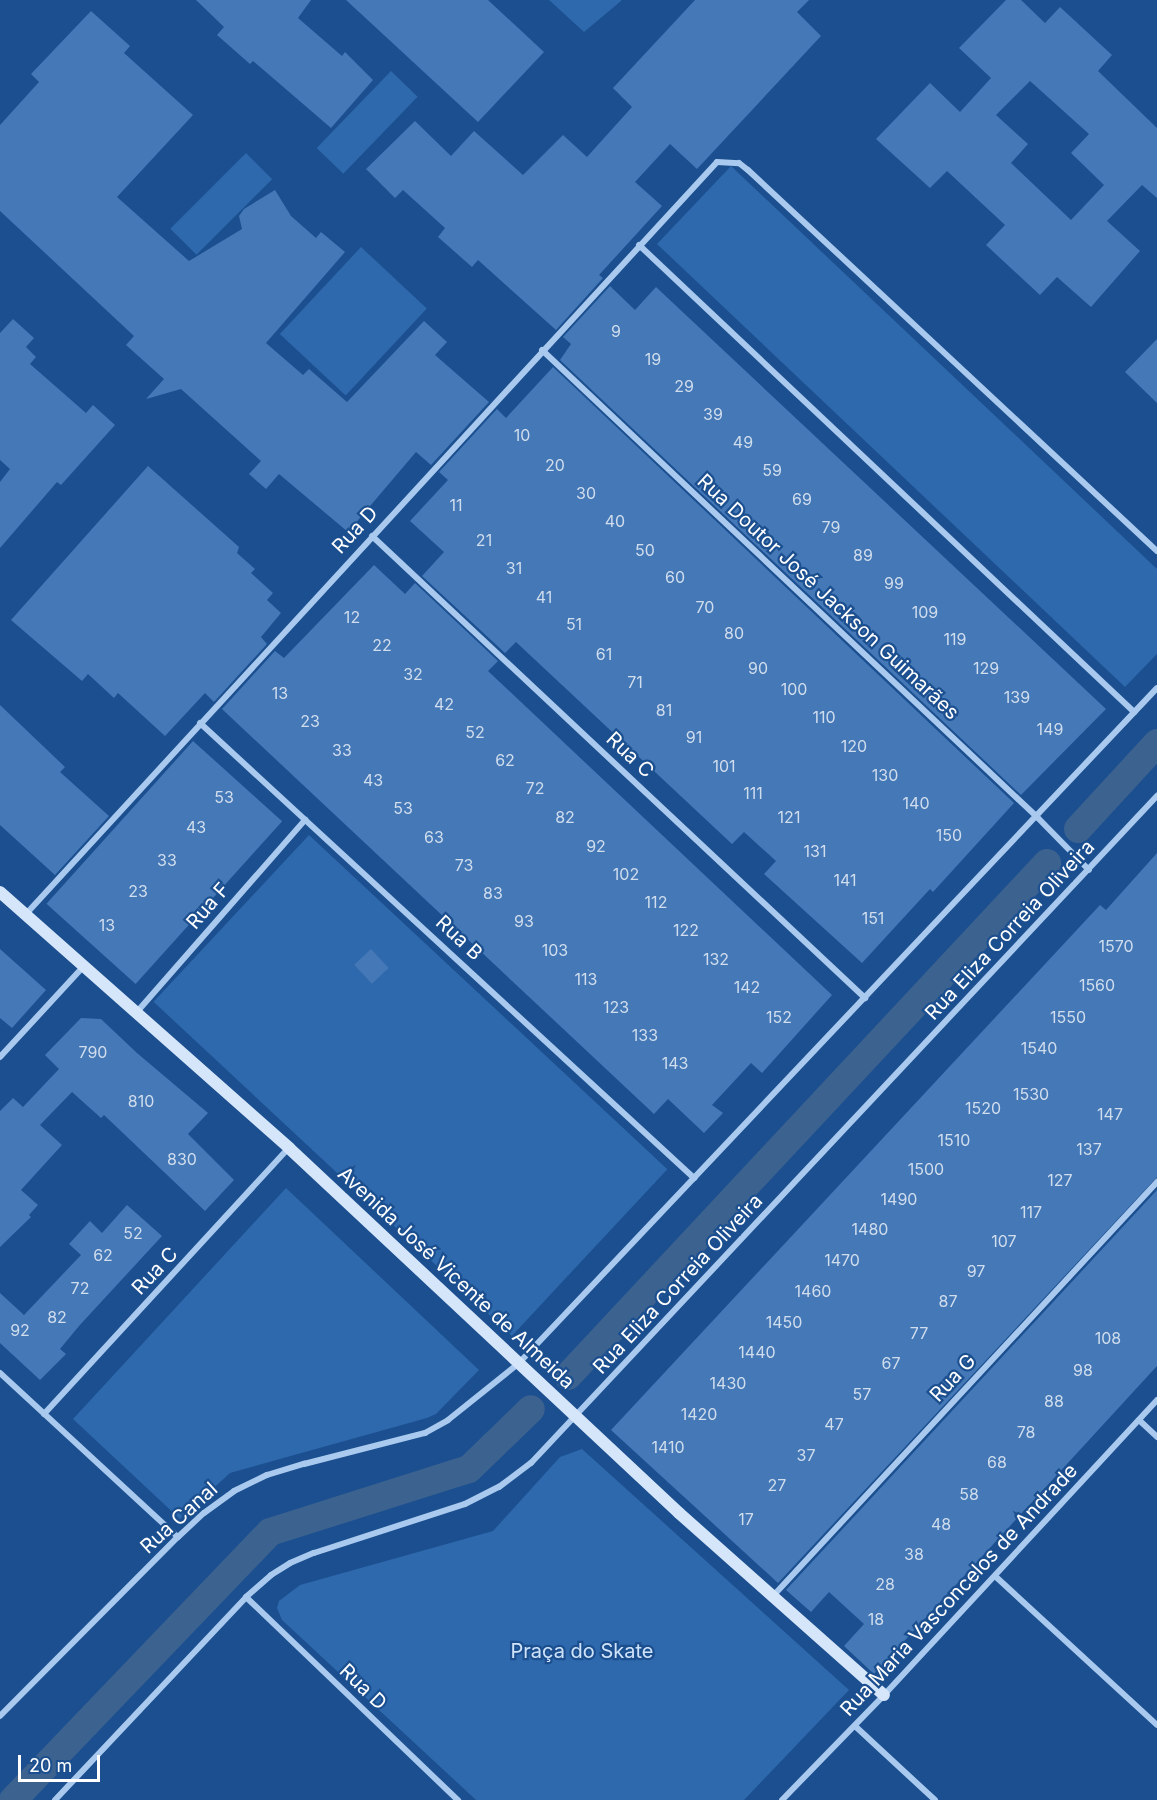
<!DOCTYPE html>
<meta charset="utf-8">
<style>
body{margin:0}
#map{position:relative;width:1157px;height:1800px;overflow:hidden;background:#1b4f8f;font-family:Inter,sans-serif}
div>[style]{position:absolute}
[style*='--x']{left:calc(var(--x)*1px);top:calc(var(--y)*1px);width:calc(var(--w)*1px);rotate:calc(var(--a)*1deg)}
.green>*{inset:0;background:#2e69ad;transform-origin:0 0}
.canal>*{height:28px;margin:-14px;padding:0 14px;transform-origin:14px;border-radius:14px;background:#3c6290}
.building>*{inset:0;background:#4478b7;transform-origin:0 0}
.street>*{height:6px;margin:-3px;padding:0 3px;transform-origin:3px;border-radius:3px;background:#a9c9ee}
.secondary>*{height:12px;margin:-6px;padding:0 6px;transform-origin:6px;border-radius:6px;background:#d6e6fa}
span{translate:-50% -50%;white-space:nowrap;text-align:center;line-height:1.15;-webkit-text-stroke:4.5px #1b4f8f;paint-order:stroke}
.number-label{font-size:16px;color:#d0dded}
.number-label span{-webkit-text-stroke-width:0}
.street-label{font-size:20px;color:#fff}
.park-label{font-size:20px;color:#cfe3fa}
.scale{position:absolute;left:18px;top:1755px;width:82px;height:27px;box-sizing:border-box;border:3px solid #fff;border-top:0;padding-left:8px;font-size:18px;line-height:21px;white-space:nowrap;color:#fff;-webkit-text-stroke:4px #1b4f8f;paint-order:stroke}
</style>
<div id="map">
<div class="green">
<div style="clip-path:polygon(549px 0,621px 0,621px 1px,584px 32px)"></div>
<div style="left:391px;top:71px;width:37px;height:107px;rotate:44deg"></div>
<div style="left:246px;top:153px;width:37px;height:107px;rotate:45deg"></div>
<div style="clip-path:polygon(731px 166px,1157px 569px,1157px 654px,1125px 687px,657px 244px)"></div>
<div style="left:361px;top:247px;width:90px;height:119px;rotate:43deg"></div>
<div style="left:309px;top:835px;width:490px;height:228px;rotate:43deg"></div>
<div style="clip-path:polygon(286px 1188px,479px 1370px,436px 1414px,427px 1418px,230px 1473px,180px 1519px,73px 1419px)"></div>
<div style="clip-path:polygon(582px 1449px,849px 1690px,744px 1800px,476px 1800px,282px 1620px,277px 1608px,279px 1601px,300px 1585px,493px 1531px,560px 1457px)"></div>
</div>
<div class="canal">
<div style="--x:1078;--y:829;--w:117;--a:-47.4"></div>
<div style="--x:568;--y:1376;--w:702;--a:-46.96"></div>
<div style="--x:13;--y:1800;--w:371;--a:-46.2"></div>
<div style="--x:270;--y:1532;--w:209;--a:-17.6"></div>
<div style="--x:469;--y:1469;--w:86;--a:-44.1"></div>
</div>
<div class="building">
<div style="clip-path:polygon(196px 0,311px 0,298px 18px,342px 56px,345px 52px,373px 80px,331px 128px,253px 61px,250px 64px,217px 35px,224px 27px)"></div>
<div style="clip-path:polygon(346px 0,488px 0,544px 52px,478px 122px)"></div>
<div style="clip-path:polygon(695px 0,809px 0,797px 12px,821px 36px,697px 169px,670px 144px,635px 182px,662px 206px,599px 275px,603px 278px,556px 330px,478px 260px,472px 267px,438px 237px,445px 228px,403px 190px,395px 198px,366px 169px,415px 121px,451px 156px,474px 131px,523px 175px,563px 135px,587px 157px,632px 107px,613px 88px)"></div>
<div style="clip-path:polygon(evenodd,1006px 0,1021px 0,1045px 23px,1060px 7px,1112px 55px,1098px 71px,1157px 128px,1157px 198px,1142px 185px,1107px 221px,1140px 251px,1091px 307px,1057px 277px,1040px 295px,986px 245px,1005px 225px,947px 171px,930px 188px,876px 139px,930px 83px,960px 112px,991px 78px,959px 48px,1006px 0,1030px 81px,1089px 134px,1071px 153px,1104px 185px,1071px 220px,1011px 163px,1028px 144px,996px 115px,1030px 81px)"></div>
<div style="clip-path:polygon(91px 11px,130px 46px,124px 53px,193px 115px,117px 197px,189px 261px,242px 229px,239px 216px,244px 209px,275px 190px,291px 216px,316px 238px,321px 232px,345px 252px,266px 343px,303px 375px,309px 369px,347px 402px,424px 321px,447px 342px,435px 355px,489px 402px,431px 465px,416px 452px,348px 532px,279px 474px,266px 489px,249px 474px,261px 461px,181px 389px,146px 399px,164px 379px,126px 345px,134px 336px,0 211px,0 125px,39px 82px,31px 74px)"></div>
<div style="clip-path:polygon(610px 286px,635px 310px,656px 287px,1106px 709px,1021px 795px,560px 360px,571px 344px,563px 337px)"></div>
<div style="clip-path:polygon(13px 319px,34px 338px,26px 347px,36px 357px,30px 364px,86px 413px,93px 405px,115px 425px,61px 485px,57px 482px,0 548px,0 482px,10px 469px,0 460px,0 333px)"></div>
<div style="clip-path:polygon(1157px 339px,1157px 403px,1125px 372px)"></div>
<div style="clip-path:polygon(553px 367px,1014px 803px,933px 892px,930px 889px,862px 963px,764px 874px,776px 861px,744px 832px,732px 844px,516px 642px,505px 653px,422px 576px,444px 552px,410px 521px,448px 480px,439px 472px,497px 409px,506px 418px)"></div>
<div style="clip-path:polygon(148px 466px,239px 547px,237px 553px,255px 569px,251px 573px,273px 593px,267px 600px,281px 613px,261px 637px,267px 644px,214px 702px,205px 693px,165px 736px,118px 693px,114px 698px,88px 674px,82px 681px,11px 620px)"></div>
<div style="clip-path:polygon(374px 565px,405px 594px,415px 583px,498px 661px,488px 671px,832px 995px,762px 1073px,751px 1063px,712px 1105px,723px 1113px,704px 1133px,668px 1099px,654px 1114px,222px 709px,275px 651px,284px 658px)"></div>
<div style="clip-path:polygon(0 705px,65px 767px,60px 772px,109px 816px,55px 875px,0 825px)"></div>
<div style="left:193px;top:741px;width:120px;height:219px;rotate:42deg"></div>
<div style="clip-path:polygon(1157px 853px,1157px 1177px,778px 1583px,611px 1430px,1100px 905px,1106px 910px)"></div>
<div style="clip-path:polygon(0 949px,46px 990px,12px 1028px,0 1018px)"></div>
<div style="left:371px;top:949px;width:26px;height:23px;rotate:47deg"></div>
<div style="clip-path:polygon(81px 1018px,101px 1019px,137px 1053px,208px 1113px,188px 1134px,234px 1180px,205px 1211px,104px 1115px,101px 1118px,72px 1092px,40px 1125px,62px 1145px,21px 1190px,38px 1205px,29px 1215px,31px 1217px,0 1247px,0 1111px,13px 1098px,23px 1107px,59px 1069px,45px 1055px)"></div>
<div style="clip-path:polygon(1157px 1190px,1157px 1366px,874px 1674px,844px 1646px,864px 1624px,829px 1592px,811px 1612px,786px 1590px)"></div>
<div style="clip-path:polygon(127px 1205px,162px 1236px,79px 1326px,60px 1349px,66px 1354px,40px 1380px,0 1343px,0 1293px,24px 1315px,81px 1255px,69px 1244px,90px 1221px,102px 1233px)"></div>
</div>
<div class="street">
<div style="--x:639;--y:245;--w:681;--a:43.33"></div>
<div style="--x:542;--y:350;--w:681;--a:43.33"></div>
<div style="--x:1037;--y:817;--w:74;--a:45.5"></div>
<div style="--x:372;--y:536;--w:676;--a:43.14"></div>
<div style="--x:200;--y:723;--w:672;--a:42.65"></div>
<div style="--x:26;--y:914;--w:1021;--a:-47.42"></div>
<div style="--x:717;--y:162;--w:22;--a:3"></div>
<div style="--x:739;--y:163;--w:11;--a:38"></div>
<div style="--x:748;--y:170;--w:559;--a:42.97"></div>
<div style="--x:136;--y:1013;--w:257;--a:-48.8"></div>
<div style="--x:0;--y:1057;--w:122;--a:-47.3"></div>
<div style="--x:0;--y:1373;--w:242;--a:42.7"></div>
<div style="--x:44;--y:1414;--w:362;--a:-47.4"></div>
<div style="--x:1139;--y:1420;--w:25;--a:43"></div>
<div style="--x:995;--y:1576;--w:220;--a:42.6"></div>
<div style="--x:773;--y:1596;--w:565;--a:-47.15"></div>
<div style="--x:246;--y:1597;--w:294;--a:43.8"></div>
<div style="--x:0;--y:1716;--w:252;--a:-45.2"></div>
<div style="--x:178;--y:1537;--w:35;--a:-43"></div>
<div style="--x:204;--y:1513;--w:37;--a:-36"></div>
<div style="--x:234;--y:1491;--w:37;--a:-26"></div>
<div style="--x:267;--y:1475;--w:39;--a:-17"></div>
<div style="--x:304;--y:1464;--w:125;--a:-14.4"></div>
<div style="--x:425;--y:1433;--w:26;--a:-29"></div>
<div style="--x:448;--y:1420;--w:90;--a:-38.7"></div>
<div style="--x:518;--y:1364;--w:930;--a:-46.61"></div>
<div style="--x:855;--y:1726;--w:109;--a:42.8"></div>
<div style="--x:55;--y:1800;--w:279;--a:-46.7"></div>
<div style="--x:246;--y:1597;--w:33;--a:-41"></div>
<div style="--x:271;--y:1575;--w:22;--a:-32"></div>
<div style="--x:290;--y:1563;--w:26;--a:-23"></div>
<div style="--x:314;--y:1553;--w:159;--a:-18"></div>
<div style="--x:465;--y:1504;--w:38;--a:-27"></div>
<div style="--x:499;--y:1487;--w:40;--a:-37"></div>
<div style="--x:531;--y:1463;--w:915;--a:-46.82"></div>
<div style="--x:782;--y:1800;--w:146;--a:-45.8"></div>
<div style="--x:884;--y:1695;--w:402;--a:-47.2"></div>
</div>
<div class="secondary">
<div style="--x:0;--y:892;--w:386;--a:41.5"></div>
<div style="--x:289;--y:1148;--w:534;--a:43.1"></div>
<div style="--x:679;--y:1513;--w:274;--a:41.6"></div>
</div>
<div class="number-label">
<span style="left:616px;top:331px">9</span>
<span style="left:653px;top:359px">19</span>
<span style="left:684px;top:386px">29</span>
<span style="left:713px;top:414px">39</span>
<span style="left:522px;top:435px">10</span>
<span style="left:743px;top:442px">49</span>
<span style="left:555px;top:465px">20</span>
<span style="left:772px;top:470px">59</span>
<span style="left:586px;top:493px">30</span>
<span style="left:802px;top:499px">69</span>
<span style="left:456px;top:505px">11</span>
<span style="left:615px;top:521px">40</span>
<span style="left:831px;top:527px">79</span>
<span style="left:484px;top:540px">21</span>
<span style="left:645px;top:550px">50</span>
<span style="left:863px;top:555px">89</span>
<span style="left:514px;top:568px">31</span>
<span style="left:675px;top:577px">60</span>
<span style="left:894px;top:583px">99</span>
<span style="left:544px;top:597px">41</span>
<span style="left:705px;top:607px">70</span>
<span style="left:925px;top:612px">109</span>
<span style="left:352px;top:617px">12</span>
<span style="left:574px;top:624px">51</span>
<span style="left:734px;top:633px">80</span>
<span style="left:955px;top:639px">119</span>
<span style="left:382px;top:645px">22</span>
<span style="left:604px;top:654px">61</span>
<span style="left:758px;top:668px">90</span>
<span style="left:986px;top:668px">129</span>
<span style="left:413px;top:674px">32</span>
<span style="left:635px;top:682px">71</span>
<span style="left:794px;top:689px">100</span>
<span style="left:280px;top:693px">13</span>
<span style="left:1017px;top:697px">139</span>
<span style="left:444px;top:704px">42</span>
<span style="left:664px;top:710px">81</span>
<span style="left:824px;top:717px">110</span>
<span style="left:310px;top:721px">23</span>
<span style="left:1050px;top:729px">149</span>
<span style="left:475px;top:732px">52</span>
<span style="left:694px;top:737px">91</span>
<span style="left:854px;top:746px">120</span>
<span style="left:342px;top:750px">33</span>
<span style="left:505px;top:760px">62</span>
<span style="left:724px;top:766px">101</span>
<span style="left:885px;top:775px">130</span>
<span style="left:373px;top:780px">43</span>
<span style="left:535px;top:788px">72</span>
<span style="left:753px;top:793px">111</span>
<span style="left:224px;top:797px">53</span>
<span style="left:916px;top:803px">140</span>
<span style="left:403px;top:808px">53</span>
<span style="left:565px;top:817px">82</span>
<span style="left:789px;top:817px">121</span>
<span style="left:196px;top:827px">43</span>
<span style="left:949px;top:835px">150</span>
<span style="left:434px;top:837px">63</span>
<span style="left:596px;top:846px">92</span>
<span style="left:815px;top:851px">131</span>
<span style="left:167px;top:860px">33</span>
<span style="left:464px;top:865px">73</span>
<span style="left:626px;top:874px">102</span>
<span style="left:845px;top:880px">141</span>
<span style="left:138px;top:891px">23</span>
<span style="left:493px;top:893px">83</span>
<span style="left:656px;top:902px">112</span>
<span style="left:873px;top:918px">151</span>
<span style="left:524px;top:921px">93</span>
<span style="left:107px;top:925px">13</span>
<span style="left:686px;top:930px">122</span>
<span style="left:1116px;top:946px">1570</span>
<span style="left:555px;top:950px">103</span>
<span style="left:716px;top:959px">132</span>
<span style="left:586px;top:979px">113</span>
<span style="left:1097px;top:985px">1560</span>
<span style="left:747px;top:987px">142</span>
<span style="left:616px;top:1007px">123</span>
<span style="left:779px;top:1017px">152</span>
<span style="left:1068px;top:1017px">1550</span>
<span style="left:645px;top:1035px">133</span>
<span style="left:1039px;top:1048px">1540</span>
<span style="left:93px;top:1052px">790</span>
<span style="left:675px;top:1063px">143</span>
<span style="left:1031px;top:1094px">1530</span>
<span style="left:141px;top:1101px">810</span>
<span style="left:983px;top:1108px">1520</span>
<span style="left:1110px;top:1114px">147</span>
<span style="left:954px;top:1140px">1510</span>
<span style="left:1089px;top:1149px">137</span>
<span style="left:182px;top:1159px">830</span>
<span style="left:926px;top:1169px">1500</span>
<span style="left:1060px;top:1180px">127</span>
<span style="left:899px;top:1199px">1490</span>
<span style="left:1031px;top:1212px">117</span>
<span style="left:870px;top:1229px">1480</span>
<span style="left:133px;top:1233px">52</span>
<span style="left:1004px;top:1241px">107</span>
<span style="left:103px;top:1255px">62</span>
<span style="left:842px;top:1260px">1470</span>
<span style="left:976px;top:1271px">97</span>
<span style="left:80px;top:1288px">72</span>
<span style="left:813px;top:1291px">1460</span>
<span style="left:948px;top:1301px">87</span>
<span style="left:57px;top:1317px">82</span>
<span style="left:784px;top:1322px">1450</span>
<span style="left:20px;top:1330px">92</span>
<span style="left:919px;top:1333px">77</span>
<span style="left:1108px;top:1338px">108</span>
<span style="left:757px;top:1352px">1440</span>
<span style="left:891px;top:1363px">67</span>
<span style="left:1083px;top:1370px">98</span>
<span style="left:728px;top:1383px">1430</span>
<span style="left:862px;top:1394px">57</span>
<span style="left:1054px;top:1401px">88</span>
<span style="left:699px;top:1414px">1420</span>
<span style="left:834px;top:1424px">47</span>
<span style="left:1026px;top:1432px">78</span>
<span style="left:668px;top:1447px">1410</span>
<span style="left:806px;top:1455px">37</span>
<span style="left:997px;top:1462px">68</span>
<span style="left:777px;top:1485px">27</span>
<span style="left:969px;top:1494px">58</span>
<span style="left:746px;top:1519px">17</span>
<span style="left:941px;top:1524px">48</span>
<span style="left:914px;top:1554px">38</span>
<span style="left:885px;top:1584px">28</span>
<span style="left:876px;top:1619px">18</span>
</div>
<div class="street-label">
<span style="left:355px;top:530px;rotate:-47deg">Rua D</span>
<span style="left:828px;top:597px;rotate:43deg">Rua Doutor José Jackson Guimarães</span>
<span style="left:630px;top:755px;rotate:43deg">Rua C</span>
<span style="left:208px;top:906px;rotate:-49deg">Rua F</span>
<span style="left:1010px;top:930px;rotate:-47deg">Rua Eliza Correia Oliveira</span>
<span style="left:459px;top:938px;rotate:43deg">Rua B</span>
<span style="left:155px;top:1271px;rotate:-47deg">Rua C</span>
<span style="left:456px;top:1278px;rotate:43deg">Avenida José Vicente de Almeida</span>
<span style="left:678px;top:1284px;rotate:-47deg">Rua Eliza Correia Oliveira</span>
<span style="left:953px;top:1378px;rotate:-47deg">Rua G</span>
<span style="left:179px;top:1518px;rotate:-42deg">Rua Canal</span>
<span style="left:959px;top:1590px;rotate:-47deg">Rua Maria Vasconcelos de Andrade</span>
<span style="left:363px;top:1687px;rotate:44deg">Rua D</span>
</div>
<div class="park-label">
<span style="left:582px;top:1651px">Praça do Skate</span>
</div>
<div class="scale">20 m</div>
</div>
